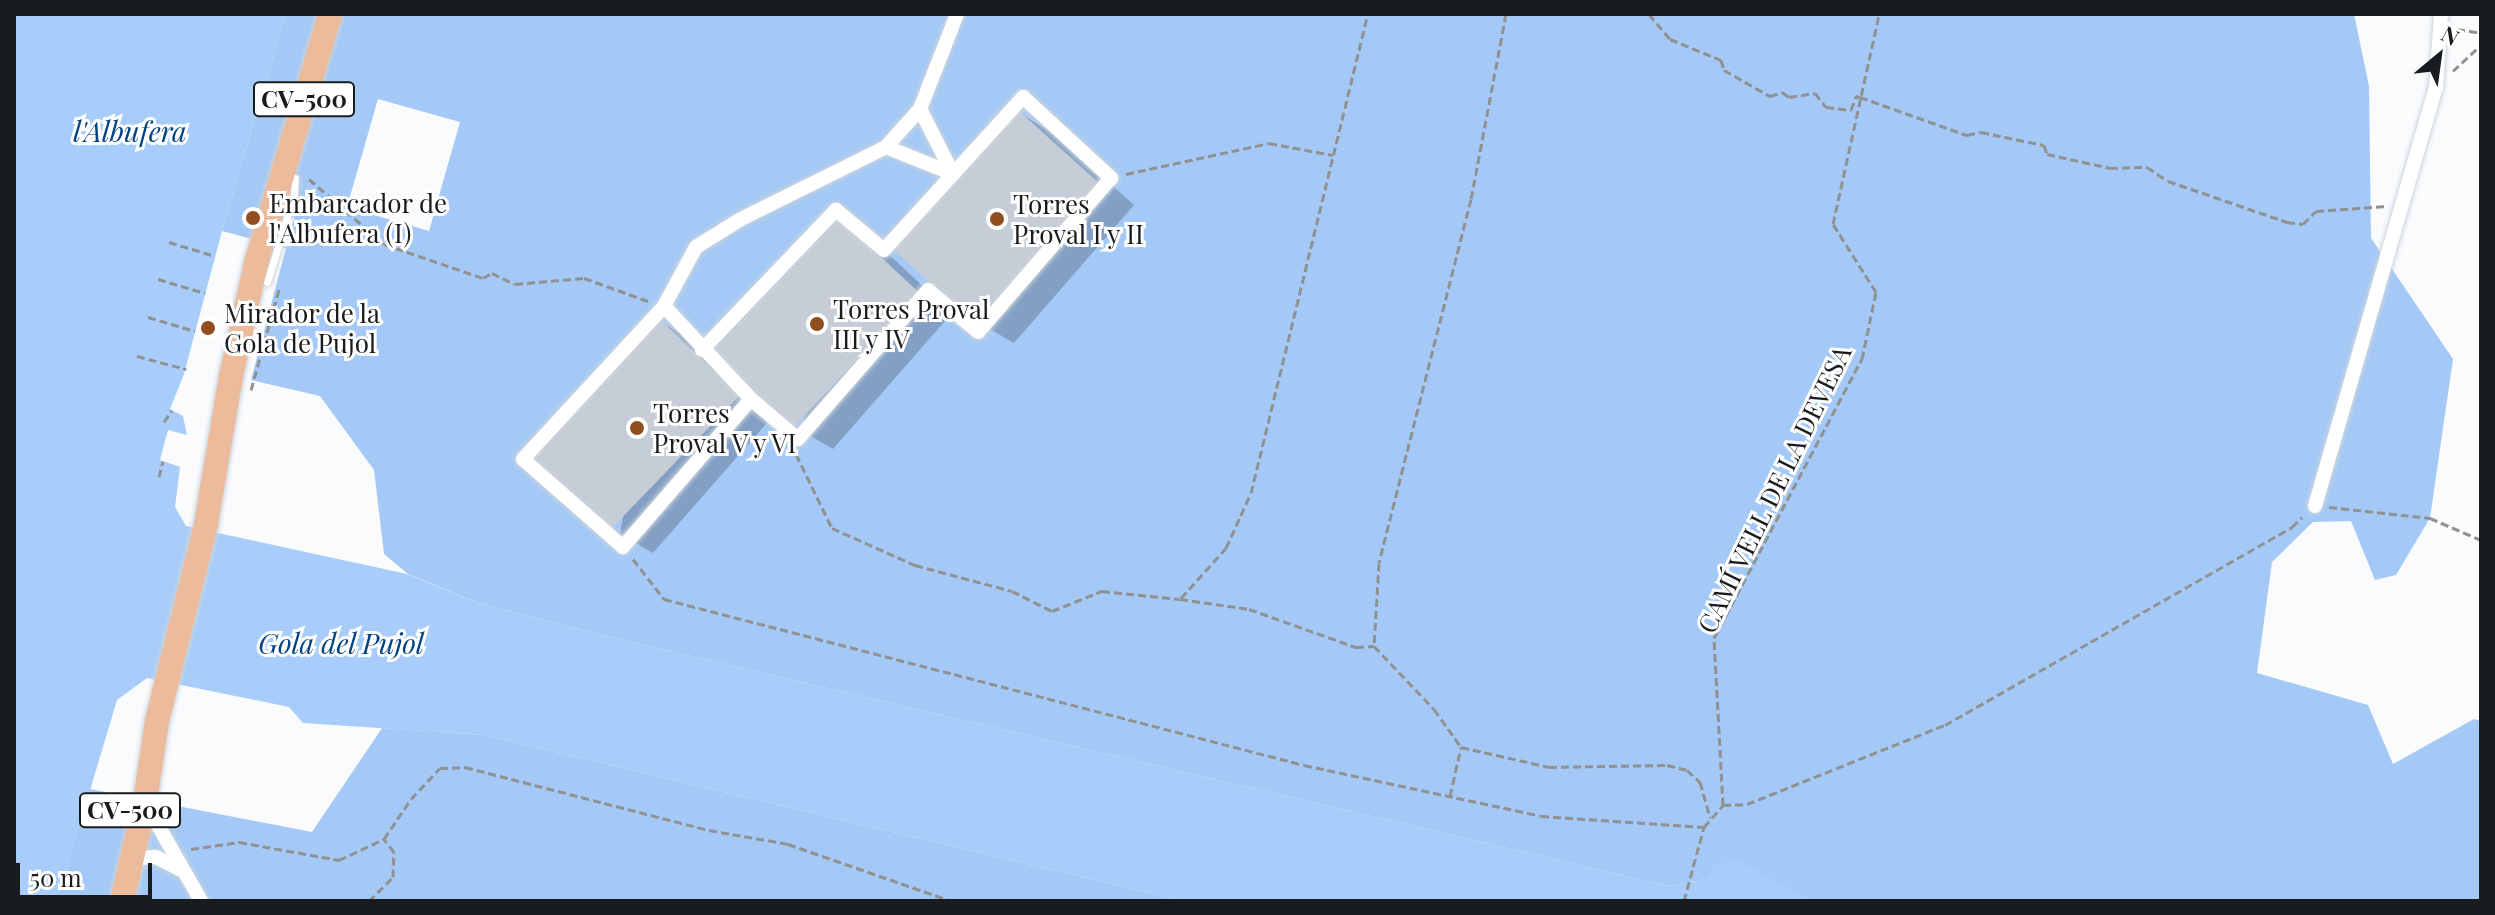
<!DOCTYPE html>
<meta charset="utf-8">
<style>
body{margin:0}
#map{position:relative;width:2495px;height:915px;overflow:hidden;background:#fafbfd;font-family:"Playfair Display",serif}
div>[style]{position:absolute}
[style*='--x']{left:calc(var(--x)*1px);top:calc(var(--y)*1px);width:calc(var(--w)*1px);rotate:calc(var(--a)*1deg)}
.forest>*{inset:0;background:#a4c9f6}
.water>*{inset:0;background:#a8cdfa}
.shadow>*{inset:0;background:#0003}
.building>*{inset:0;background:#c6cdd6;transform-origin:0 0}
.path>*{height:3px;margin-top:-1.5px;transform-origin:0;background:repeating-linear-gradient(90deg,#8f9193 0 8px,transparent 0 12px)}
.roads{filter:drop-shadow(0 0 2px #ccd4dc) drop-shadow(0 0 2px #ccd4dc)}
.lane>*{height:7px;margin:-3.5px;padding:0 3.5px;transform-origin:3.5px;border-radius:3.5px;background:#fff}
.street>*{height:14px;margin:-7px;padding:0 7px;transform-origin:7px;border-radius:7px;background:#fff}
.primary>*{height:24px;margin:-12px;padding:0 12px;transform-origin:12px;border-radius:12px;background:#ecbb9b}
.dots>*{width:22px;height:22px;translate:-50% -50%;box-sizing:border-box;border:4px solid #fff;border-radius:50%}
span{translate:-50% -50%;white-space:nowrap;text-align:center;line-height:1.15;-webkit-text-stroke:6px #fff;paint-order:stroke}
.shield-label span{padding:2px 6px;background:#fff;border:2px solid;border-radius:6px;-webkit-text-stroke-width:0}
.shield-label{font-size:24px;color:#191c1f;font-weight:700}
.poi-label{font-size:26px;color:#191c1f}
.left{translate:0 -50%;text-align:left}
.street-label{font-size:26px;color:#191c1f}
.water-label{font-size:28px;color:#004283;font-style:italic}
.frame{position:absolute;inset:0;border:16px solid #191c1f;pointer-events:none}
.north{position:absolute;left:2399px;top:16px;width:80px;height:80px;-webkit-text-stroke:6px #fff;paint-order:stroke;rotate:29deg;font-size:22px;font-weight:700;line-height:32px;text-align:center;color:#191c1f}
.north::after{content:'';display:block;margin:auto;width:28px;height:36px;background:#191c1f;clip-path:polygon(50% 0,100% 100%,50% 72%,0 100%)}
.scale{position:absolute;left:16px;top:863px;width:136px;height:36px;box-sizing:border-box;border:4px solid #191c1f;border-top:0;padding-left:10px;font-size:24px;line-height:28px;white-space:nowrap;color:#191c1f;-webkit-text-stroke:6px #fff;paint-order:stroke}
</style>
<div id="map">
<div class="forest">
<div style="clip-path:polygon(evenodd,286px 14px,2354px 14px,2369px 86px,2371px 238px,2453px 359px,2430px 518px,2396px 575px,2375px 580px,2351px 521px,2313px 522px,2272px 562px,2257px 673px,2368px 705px,2393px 764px,2474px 719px,2481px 721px,2481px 901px,1812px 901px,1737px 861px,1706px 879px,1668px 886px,606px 636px,479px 603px,408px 574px,384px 554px,374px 470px,320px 396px,251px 380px,286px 248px,222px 231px,286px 14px,378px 99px,460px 122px,429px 231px,347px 207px,378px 99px)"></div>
<div style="clip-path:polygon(382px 728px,484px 735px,1184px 901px,57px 901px,90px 789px,312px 832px)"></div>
</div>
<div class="water">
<div style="clip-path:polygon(14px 14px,286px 14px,222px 231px,184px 374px,170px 409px,183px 416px,187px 435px,168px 430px,160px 460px,180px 467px,175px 507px,186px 526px,407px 574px,479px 603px,606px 636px,1668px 886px,1706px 879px,1714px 865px,1737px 860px,1812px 901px,1184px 901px,484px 735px,303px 723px,289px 707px,147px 678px,117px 700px,57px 901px,14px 901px)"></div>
</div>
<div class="shadow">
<div style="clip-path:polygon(1019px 113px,1053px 133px,1134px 205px,1014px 343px,981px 324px)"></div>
<div style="clip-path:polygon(872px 239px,952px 313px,833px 449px,800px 430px)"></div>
<div style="clip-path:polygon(659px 321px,692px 340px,772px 417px,653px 553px,620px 534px)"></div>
</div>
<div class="building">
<div style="left:1019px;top:111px;width:111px;height:187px;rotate:42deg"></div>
<div style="left:838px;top:217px;width:111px;height:186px;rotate:43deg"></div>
<div style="left:659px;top:318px;width:112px;height:190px;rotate:44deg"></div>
</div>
<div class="path">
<div style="--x:1506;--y:14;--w:188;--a:100.7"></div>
<div style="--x:1471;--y:199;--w:375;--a:104.2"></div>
<div style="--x:1379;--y:563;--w:83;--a:93.4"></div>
<div style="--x:1374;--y:646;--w:87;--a:46.4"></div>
<div style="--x:1434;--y:709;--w:47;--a:54.6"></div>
<div style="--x:1461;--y:747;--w:90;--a:12.8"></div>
<div style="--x:1549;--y:767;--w:118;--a:-1"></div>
<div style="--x:1667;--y:765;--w:21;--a:14"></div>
<div style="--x:1687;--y:770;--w:18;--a:43"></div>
<div style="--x:1700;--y:782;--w:37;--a:74"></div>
<div style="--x:1649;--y:14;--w:33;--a:50"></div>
<div style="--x:1670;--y:39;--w:55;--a:22.4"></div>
<div style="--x:1721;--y:60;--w:10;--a:73"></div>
<div style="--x:1724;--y:70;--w:53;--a:29.5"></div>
<div style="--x:1770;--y:96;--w:13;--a:-18"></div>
<div style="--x:1782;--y:92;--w:9;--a:36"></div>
<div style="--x:1789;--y:97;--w:26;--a:-9"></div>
<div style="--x:1815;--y:93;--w:18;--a:52"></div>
<div style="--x:1826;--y:107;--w:25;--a:7"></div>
<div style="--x:1851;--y:110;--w:15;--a:-70"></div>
<div style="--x:1856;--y:96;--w:4;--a:14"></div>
<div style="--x:2457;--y:29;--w:24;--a:9"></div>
<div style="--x:2453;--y:71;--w:38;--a:-43"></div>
<div style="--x:1860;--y:97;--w:114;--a:19.6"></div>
<div style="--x:1967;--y:135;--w:14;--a:-12"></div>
<div style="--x:1981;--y:132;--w:64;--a:11.7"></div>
<div style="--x:2044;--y:145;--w:9;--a:72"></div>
<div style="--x:2047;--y:154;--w:65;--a:12.5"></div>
<div style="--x:2110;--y:168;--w:37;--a:-2"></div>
<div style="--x:2147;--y:167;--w:25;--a:34"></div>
<div style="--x:2168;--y:181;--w:126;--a:19"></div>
<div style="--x:2287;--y:222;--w:16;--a:7"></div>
<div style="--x:2303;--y:224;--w:18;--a:-45"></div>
<div style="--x:2316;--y:211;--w:71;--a:-4"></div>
<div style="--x:1126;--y:174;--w:146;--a:-12.2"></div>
<div style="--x:1269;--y:143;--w:65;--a:10.6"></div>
<div style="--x:309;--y:179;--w:99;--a:40.9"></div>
<div style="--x:384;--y:244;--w:105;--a:19"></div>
<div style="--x:483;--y:278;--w:10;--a:-29"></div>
<div style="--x:492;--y:273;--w:25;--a:26"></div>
<div style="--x:515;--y:284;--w:69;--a:-5"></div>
<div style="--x:584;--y:278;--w:68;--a:19.8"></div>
<div style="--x:169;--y:242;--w:48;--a:16.9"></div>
<div style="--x:158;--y:279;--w:49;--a:16.6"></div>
<div style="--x:148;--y:317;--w:49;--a:16.6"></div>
<div style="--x:137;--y:356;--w:51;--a:14.9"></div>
<div style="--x:251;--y:390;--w:108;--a:-74.4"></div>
<div style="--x:164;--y:422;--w:14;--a:-56"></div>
<div style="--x:796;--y:454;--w:82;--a:64.1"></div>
<div style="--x:832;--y:528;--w:91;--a:24"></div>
<div style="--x:915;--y:565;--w:100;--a:15"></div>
<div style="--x:1012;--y:591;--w:45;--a:26.6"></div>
<div style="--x:1052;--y:611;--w:54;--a:-21.8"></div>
<div style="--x:1102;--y:591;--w:78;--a:5.9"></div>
<div style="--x:1180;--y:599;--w:70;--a:8.2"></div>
<div style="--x:1249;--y:609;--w:114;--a:19.6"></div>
<div style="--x:1356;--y:647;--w:18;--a:-3"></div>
<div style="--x:159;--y:477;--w:16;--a:-76"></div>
<div style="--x:2329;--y:507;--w:102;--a:6.2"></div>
<div style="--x:2430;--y:518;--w:56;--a:23.3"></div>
<div style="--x:633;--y:559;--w:51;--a:52.2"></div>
<div style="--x:664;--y:599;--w:661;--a:14.54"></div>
<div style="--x:1304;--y:765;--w:242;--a:12.1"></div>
<div style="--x:1541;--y:816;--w:163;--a:3.9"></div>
<div style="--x:1181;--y:598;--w:67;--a:-48"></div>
<div style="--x:1226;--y:548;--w:60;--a:-65.6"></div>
<div style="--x:1251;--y:493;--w:493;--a:-76.3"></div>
<div style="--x:1450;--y:796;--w:50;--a:-77.3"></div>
<div style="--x:1723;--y:805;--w:167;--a:-93.1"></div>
<div style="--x:1714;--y:638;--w:316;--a:-62.1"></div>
<div style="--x:1862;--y:359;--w:68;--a:-78.2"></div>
<div style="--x:1876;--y:292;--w:80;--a:-122.3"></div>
<div style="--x:1833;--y:224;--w:215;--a:-77.6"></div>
<div style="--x:191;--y:849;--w:49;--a:-8.3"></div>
<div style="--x:239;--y:842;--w:102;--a:10.2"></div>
<div style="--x:339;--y:860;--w:50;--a:-25"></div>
<div style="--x:369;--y:901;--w:34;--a:-45"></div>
<div style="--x:393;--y:877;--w:25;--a:-88"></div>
<div style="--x:394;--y:852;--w:16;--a:-128"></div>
<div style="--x:384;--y:839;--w:48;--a:-56"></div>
<div style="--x:411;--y:799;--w:42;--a:-46.9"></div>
<div style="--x:440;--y:768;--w:25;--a:-2"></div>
<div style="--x:465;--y:767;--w:252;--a:14.5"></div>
<div style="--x:709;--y:830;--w:80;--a:10"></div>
<div style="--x:788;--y:844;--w:174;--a:19.2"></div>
<div style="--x:1684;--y:901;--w:77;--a:-74.9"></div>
<div style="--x:1704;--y:827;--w:29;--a:-49"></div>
<div style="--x:1723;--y:805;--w:24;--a:-2"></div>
<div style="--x:1747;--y:804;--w:213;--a:-21.8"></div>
<div style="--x:1945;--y:725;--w:400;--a:-29.7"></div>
<div style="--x:2292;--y:527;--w:14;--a:-45"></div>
</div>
<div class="roads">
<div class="lane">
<div style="--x:267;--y:282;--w:91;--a:-72.8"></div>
<div style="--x:294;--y:195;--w:17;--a:-87"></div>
</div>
<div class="street">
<div style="--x:920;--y:109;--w:73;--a:63.1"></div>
<div style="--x:886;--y:147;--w:72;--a:21.9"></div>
<div style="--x:664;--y:306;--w:127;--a:46.9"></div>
<div style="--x:702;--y:350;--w:194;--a:-46.3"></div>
<div style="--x:836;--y:210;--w:62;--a:39.8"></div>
<div style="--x:884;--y:250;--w:207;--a:-47.7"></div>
<div style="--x:1023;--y:97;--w:120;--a:42.6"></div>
<div style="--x:1111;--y:178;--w:203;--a:130.8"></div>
<div style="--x:978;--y:332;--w:65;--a:-140"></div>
<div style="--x:928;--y:290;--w:198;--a:131.1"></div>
<div style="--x:798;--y:439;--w:62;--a:-139.6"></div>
<div style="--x:751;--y:399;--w:196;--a:130.9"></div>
<div style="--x:623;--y:547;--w:133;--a:-138.7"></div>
<div style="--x:523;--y:459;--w:208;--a:-47.3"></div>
<div style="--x:664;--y:306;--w:67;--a:-61.5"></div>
<div style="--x:696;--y:247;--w:53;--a:-31.9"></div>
<div style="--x:741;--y:219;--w:162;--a:-26.4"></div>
<div style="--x:886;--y:147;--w:51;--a:-48.2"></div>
<div style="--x:920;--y:109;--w:102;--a:-68.7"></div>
<div style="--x:2315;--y:506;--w:436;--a:-73.9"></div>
<div style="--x:2436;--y:87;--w:73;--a:-86.1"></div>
<div style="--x:146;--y:804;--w:112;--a:60.4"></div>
<div style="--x:131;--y:864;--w:10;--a:-37"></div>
<div style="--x:139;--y:858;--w:17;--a:-3"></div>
<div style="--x:156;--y:857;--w:28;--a:27"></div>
</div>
<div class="primary">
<div style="--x:122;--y:901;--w:102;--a:-76.9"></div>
<div style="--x:145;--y:802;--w:82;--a:-81.6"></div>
<div style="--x:157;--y:721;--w:203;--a:-76"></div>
<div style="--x:206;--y:524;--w:150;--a:-80.4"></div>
<div style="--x:231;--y:376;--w:116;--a:-77.5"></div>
<div style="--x:256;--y:263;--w:260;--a:-73.4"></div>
</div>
</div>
<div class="dots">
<div style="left:253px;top:218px;background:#914e1e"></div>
<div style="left:997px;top:219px;background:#914e1e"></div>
<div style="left:817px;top:324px;background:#914e1e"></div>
<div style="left:208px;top:328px;background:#914e1e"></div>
<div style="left:637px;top:428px;background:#914e1e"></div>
</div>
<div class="shield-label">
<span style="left:304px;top:99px">CV-500</span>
<span style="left:130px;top:810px">CV-500</span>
</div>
<div class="poi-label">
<span class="left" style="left:269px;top:218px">Embarcador de<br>l'Albufera (I)</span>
<span class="left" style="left:1013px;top:219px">Torres<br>Proval I y II</span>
<span class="left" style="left:833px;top:324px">Torres Proval<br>III y IV</span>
<span class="left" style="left:224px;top:328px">Mirador de la<br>Gola de Pujol</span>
<span class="left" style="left:653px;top:428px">Torres<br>Proval V y VI</span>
</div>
<div class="street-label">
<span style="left:1774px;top:489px;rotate:-64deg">CAMÍ VELL DE LA DEVESA</span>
</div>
<div class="water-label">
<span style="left:130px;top:131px">l'Albufera</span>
<span style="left:341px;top:643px">Gola del Pujol</span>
</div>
<div class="frame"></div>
<div class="north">N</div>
<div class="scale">50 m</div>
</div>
